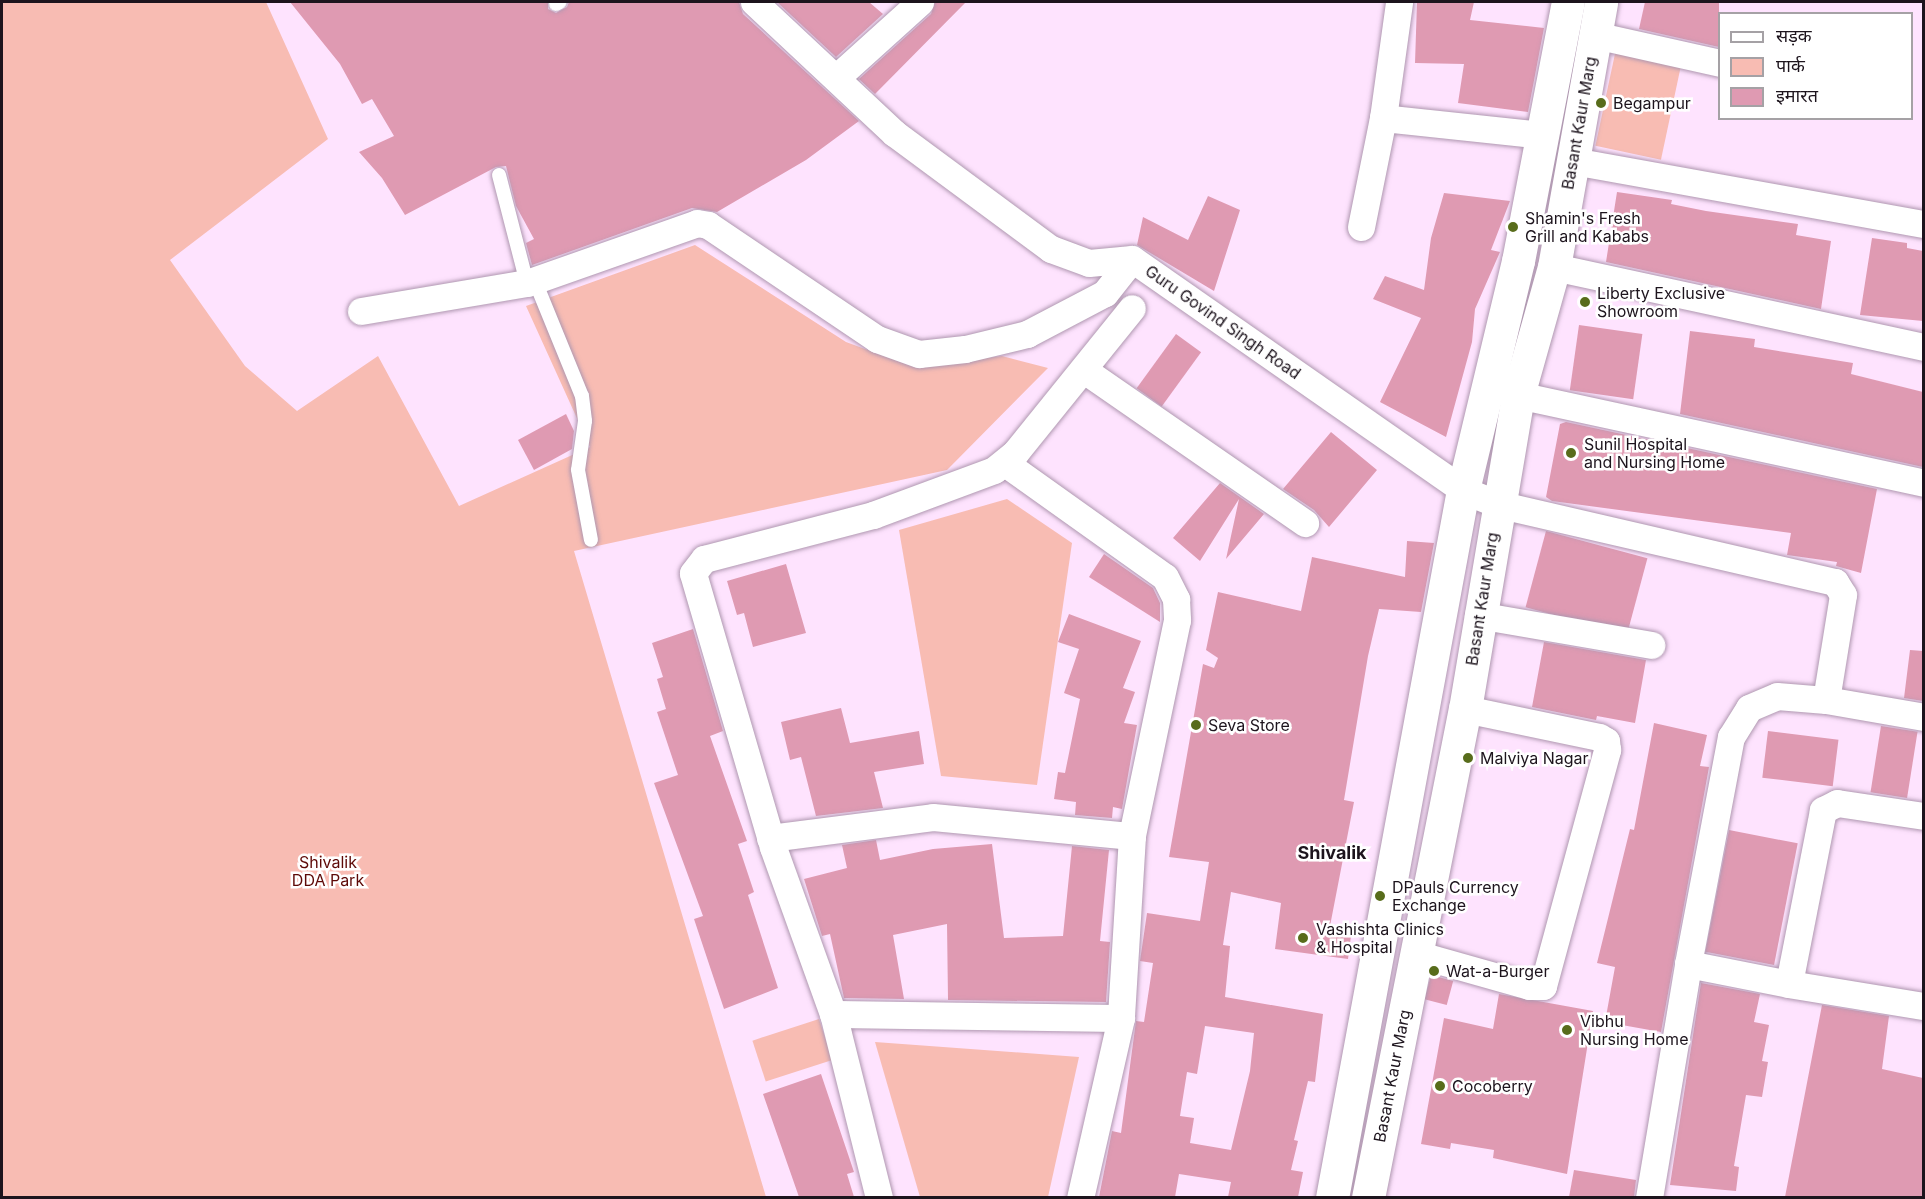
<!DOCTYPE html>
<meta charset="utf-8">
<style>
body{margin:0}
#map{position:relative;width:1925px;height:1199px;overflow:hidden;background:#fee3fe;font-family:Inter,"Noto Sans Devanagari",sans-serif}
div>[style]{position:absolute}
[style*='--x']{left:calc(var(--x)*1px);top:calc(var(--y)*1px);width:calc(var(--w)*1px);rotate:calc(var(--a)*1deg)}
.green>*{inset:0;background:#f8bcb3;transform-origin:0 0}
.building>*{inset:0;background:#df9ab2;transform-origin:0 0}
.roads{filter:drop-shadow(0 0 2px #af97b0) drop-shadow(0 0 2px #af97b0)}
.lane>*{height:14px;margin:-7px;padding:0 7px;transform-origin:7px;border-radius:7px;background:#fff}
.street>*{height:27px;margin:-13.5px;padding:0 13.5px;transform-origin:13.5px;border-radius:13.5px;background:#fff}
.secondary>*{height:33px;margin:-16.5px;padding:0 16.5px;transform-origin:16.5px;border-radius:16.5px;background:#fff}
.dots>*{width:16px;height:16px;translate:-50% -50%;box-sizing:border-box;border:3px solid #fff;border-radius:50%}
span{translate:-50% -50%;white-space:nowrap;text-align:center;line-height:1.15;-webkit-text-stroke:5px #fff;paint-order:stroke}
.poi-label{font-size:16px;color:#1d141d}
.left{translate:0 -50%;text-align:left}
.street-label{font-size:16px;color:#1d141d}
.park-label{font-size:16px;color:#5e0907}
.neighbourhood-label{font-size:18px;color:#1d141d;font-weight:700}
.frame{position:absolute;inset:0;border:3px solid #1d141d;pointer-events:none}
.legend{position:absolute;left:1718px;top:12px;width:195px;height:108px;box-sizing:border-box;background:#fff;border:2px solid #a5a1a5;margin:0;padding:8px 10px;list-style:none;font-size:18px;color:#1d141d}
.legend li{display:flex;align-items:center;gap:12px;height:30px}
.legend b{width:30px;border:2px solid #a5a1a5}
</style>
<div id="map">
<div class="green">
<div style="clip-path:polygon(2px 2px,266px 2px,328px 139px,170px 260px,245px 366px,297px 411px,378px 356px,459px 506px,590px 447px,526px 306px,695px 245px,846px 342px,914px 367px,1002px 356px,1048px 368px,947px 470px,574px 551px,766px 1197px,2px 1198px)"></div>
<div style="left:1616px;top:49px;width:67px;height:99px;rotate:12deg"></div>
<div style="clip-path:polygon(1007px 499px,1072px 543px,1037px 785px,941px 776px,899px 530px)"></div>
<div style="left:819px;top:1019px;width:43px;height:70px;rotate:72deg"></div>
<div style="clip-path:polygon(875px 1042px,1079px 1057px,1048px 1197px,920px 1197px)"></div>
</div>
<div class="building">
<div style="clip-path:polygon(290px 2px,548px 2px,548px 9px,556px 13px,567px 7px,569px 2px,739px 2px,743px 14px,859px 121px,806px 160px,717px 212px,692px 208px,532px 265px,526px 243px,534px 239px,516px 206px,506px 166px,496px 167px,405px 215px,382px 178px,359px 152px,394px 136px,372px 99px,362px 104px,340px 64px)"></div>
<div style="clip-path:polygon(777px 2px,869px 2px,883px 14px,836px 57px)"></div>
<div style="clip-path:polygon(935px 2px,966px 2px,875px 94px,859px 79px,931px 14px)"></div>
<div style="clip-path:polygon(1417px 2px,1474px 2px,1470px 20px,1544px 28px,1528px 112px,1458px 103px,1464px 64px,1415px 63px)"></div>
<div style="clip-path:polygon(1645px 2px,1719px 2px,1719px 47px,1639px 29px)"></div>
<div style="clip-path:polygon(1617px 192px,1672px 200px,1671px 204px,1706px 211px,1798px 224px,1796px 235px,1831px 241px,1821px 309px,1606px 262px)"></div>
<div style="clip-path:polygon(1444px 193px,1510px 201px,1491px 250px,1500px 252px,1475px 309px,1472px 342px,1446px 437px,1380px 402px,1421px 318px,1373px 299px,1385px 276px,1424px 290px,1431px 238px)"></div>
<div style="clip-path:polygon(1208px 196px,1240px 210px,1214px 291px,1137px 245px,1143px 217px,1188px 240px)"></div>
<div style="clip-path:polygon(1872px 238px,1907px 243px,1907px 248px,1923px 251px,1923px 321px,1860px 315px)"></div>
<div style="left:1579px;top:325px;width:64px;height:66px;rotate:8deg"></div>
<div style="clip-path:polygon(1690px 331px,1755px 339px,1754px 347px,1853px 363px,1851px 374px,1923px 392px,1923px 467px,1680px 414px)"></div>
<div style="left:1176px;top:334px;width:31px;height:67px;rotate:36deg"></div>
<div style="clip-path:polygon(566px 414px,574px 431px,572px 449px,534px 470px,518px 440px)"></div>
<div style="clip-path:polygon(1566px 422px,1877px 489px,1861px 573px,1836px 566px,1837px 562px,1787px 555px,1791px 533px,1552px 501px,1546px 497px,1560px 424px)"></div>
<div style="clip-path:polygon(1331px 432px,1377px 470px,1329px 527px,1314px 510px,1283px 489px)"></div>
<div style="clip-path:polygon(1220px 483px,1264px 514px,1226px 559px,1239px 499px,1200px 561px,1173px 538px)"></div>
<div style="left:1546px;top:531px;width:105px;height:79px;rotate:15deg"></div>
<div style="clip-path:polygon(evenodd,1407px 541px,1434px 543px,1421px 612px,1379px 609px,1368px 656px,1344px 800px,1354px 802px,1330px 926px,1352px 928px,1348px 959px,1275px 949px,1281px 903px,1231px 892px,1223px 945px,1230px 946px,1225px 997px,1323px 1014px,1315px 1082px,1308px 1081px,1294px 1140px,1298px 1141px,1291px 1170px,1303px 1172px,1298px 1197px,1228px 1197px,1231px 1182px,1179px 1174px,1175px 1197px,1099px 1197px,1112px 1131px,1121px 1133px,1136px 1021px,1144px 1022px,1153px 963px,1140px 961px,1147px 913px,1200px 921px,1209px 862px,1169px 857px,1203px 664px,1214px 668px,1218px 658px,1206px 650px,1218px 592px,1301px 611px,1312px 557px,1405px 577px,1407px 541px,1205px 1026px,1254px 1033px,1250px 1071px,1231px 1150px,1190px 1143px,1194px 1118px,1180px 1116px,1187px 1072px,1197px 1074px,1205px 1026px)"></div>
<div style="clip-path:polygon(1104px 554px,1153px 588px,1160px 603px,1160px 622px,1089px 577px)"></div>
<div style="clip-path:polygon(786px 564px,806px 633px,753px 647px,744px 613px,737px 615px,727px 581px)"></div>
<div style="clip-path:polygon(1069px 614px,1141px 641px,1123px 688px,1135px 692px,1124px 723px,1137px 725px,1122px 809px,1113px 807px,1112px 818px,1075px 815px,1076px 802px,1054px 799px,1058px 772px,1065px 773px,1080px 699px,1064px 693px,1079px 649px,1058px 642px)"></div>
<div style="clip-path:polygon(693px 629px,723px 731px,710px 736px,747px 841px,738px 844px,754px 892px,748px 895px,778px 988px,724px 1009px,694px 919px,703px 916px,654px 783px,678px 775px,657px 712px,666px 709px,657px 679px,663px 677px,652px 643px)"></div>
<div style="clip-path:polygon(1544px 642px,1646px 660px,1635px 723px,1597px 716px,1596px 720px,1532px 707px)"></div>
<div style="clip-path:polygon(1910px 650px,1923px 651px,1923px 701px,1904px 698px)"></div>
<div style="clip-path:polygon(841px 708px,850px 743px,919px 731px,924px 764px,874px 772px,883px 808px,816px 816px,801px 757px,790px 760px,781px 722px)"></div>
<div style="clip-path:polygon(1654px 723px,1707px 735px,1700px 766px,1709px 767px,1661px 1032px,1605px 1022px,1615px 967px,1597px 963px,1630px 829px,1634px 830px)"></div>
<div style="left:1881px;top:726px;width:37px;height:67px;rotate:9deg"></div>
<div style="left:1768px;top:731px;width:71px;height:47px;rotate:7deg"></div>
<div style="left:1729px;top:830px;width:70px;height:124px;rotate:11deg"></div>
<div style="clip-path:polygon(876px 840px,880px 860px,933px 849px,992px 844px,1004px 938px,1063px 936px,1072px 846px,1109px 850px,1100px 941px,1110px 942px,1106px 1002px,948px 1000px,947px 924px,893px 935px,904px 999px,844px 998px,830px 934px,822px 936px,804px 879px,847px 868px,842px 845px)"></div>
<div style="left:1431px;top:975px;width:23px;height:25px;rotate:15deg"></div>
<div style="clip-path:polygon(1701px 983px,1760px 994px,1754px 1022px,1769px 1025px,1762px 1061px,1768px 1062px,1762px 1097px,1746px 1095px,1734px 1166px,1739px 1167px,1736px 1191px,1670px 1185px)"></div>
<div style="clip-path:polygon(1499px 994px,1593px 1011px,1567px 1174px,1493px 1158px,1494px 1150px,1451px 1143px,1450px 1149px,1421px 1144px,1444px 1018px,1493px 1029px)"></div>
<div style="clip-path:polygon(1822px 1005px,1889px 1016px,1882px 1069px,1923px 1078px,1923px 1197px,1785px 1197px)"></div>
<div style="clip-path:polygon(821px 1074px,854px 1172px,847px 1174px,854px 1197px,799px 1197px,763px 1094px)"></div>
<div style="clip-path:polygon(1574px 1170px,1636px 1180px,1634px 1197px,1569px 1197px)"></div>
</div>
<div class="roads">
<div class="lane">
<div style="--x:556;--y:4;--w:4;--a:-27"></div>
<div style="--x:499;--y:175;--w:112;--a:75.5"></div>
<div style="--x:535;--y:281;--w:124;--a:67.8"></div>
<div style="--x:582;--y:396;--w:25;--a:83"></div>
<div style="--x:585;--y:421;--w:49;--a:98.1"></div>
<div style="--x:578;--y:470;--w:71;--a:79.5"></div>
</div>
<div class="street">
<div style="--x:754;--y:2;--w:192;--a:43.1"></div>
<div style="--x:894;--y:133;--w:195;--a:36.5"></div>
<div style="--x:1051;--y:249;--w:40;--a:20.2"></div>
<div style="--x:1089;--y:263;--w:43;--a:-5.3"></div>
<div style="--x:1132;--y:259;--w:404;--a:34.9"></div>
<div style="--x:1463;--y:490;--w:37;--a:22"></div>
<div style="--x:1497;--y:504;--w:347;--a:13"></div>
<div style="--x:1835;--y:582;--w:15;--a:58"></div>
<div style="--x:1843;--y:595;--w:106;--a:99.2"></div>
<div style="--x:1595;--y:35;--w:128;--a:12.6"></div>
<div style="--x:837;--y:77;--w:112;--a:-42.1"></div>
<div style="--x:1383;--y:118;--w:160;--a:6.1"></div>
<div style="--x:1573;--y:161;--w:357;--a:10.2"></div>
<div style="--x:1361;--y:227;--w:111;--a:-78.6"></div>
<div style="--x:1383;--y:118;--w:117;--a:-82.1"></div>
<div style="--x:1554;--y:267;--w:379;--a:12.2"></div>
<div style="--x:361;--y:311;--w:168;--a:-9.6"></div>
<div style="--x:527;--y:283;--w:180;--a:-19.4"></div>
<div style="--x:697;--y:223;--w:11;--a:10"></div>
<div style="--x:708;--y:225;--w:204;--a:34"></div>
<div style="--x:877;--y:339;--w:45;--a:19.7"></div>
<div style="--x:919;--y:354;--w:46;--a:-6.2"></div>
<div style="--x:965;--y:349;--w:64;--a:-13.6"></div>
<div style="--x:1027;--y:334;--w:88;--a:-27.7"></div>
<div style="--x:1105;--y:293;--w:43;--a:-51.5"></div>
<div style="--x:1084;--y:370;--w:269;--a:34.7"></div>
<div style="--x:1518;--y:395;--w:415;--a:12.2"></div>
<div style="--x:1005;--y:463;--w:196;--a:35.5"></div>
<div style="--x:1165;--y:577;--w:25;--a:63"></div>
<div style="--x:1176;--y:599;--w:21;--a:87"></div>
<div style="--x:1177;--y:620;--w:221;--a:101.8"></div>
<div style="--x:1132;--y:836;--w:182;--a:93.5"></div>
<div style="--x:1121;--y:1018;--w:185;--a:102.8"></div>
<div style="--x:1478;--y:615;--w:176;--a:9.8"></div>
<div style="--x:1924;--y:816;--w:88;--a:-171.5"></div>
<div style="--x:1837;--y:803;--w:16;--a:153"></div>
<div style="--x:1823;--y:810;--w:177;--a:101.1"></div>
<div style="--x:1789;--y:984;--w:137;--a:9.3"></div>
<div style="--x:770;--y:838;--w:164;--a:-7.3"></div>
<div style="--x:933;--y:817;--w:200;--a:5.5"></div>
<div style="--x:1416;--y:954;--w:117;--a:15.8"></div>
<div style="--x:1529;--y:986;--w:14;--a:0"></div>
<div style="--x:1543;--y:986;--w:245;--a:-74.8"></div>
<div style="--x:1607;--y:750;--w:9;--a:-96"></div>
<div style="--x:1606;--y:741;--w:8;--a:-150"></div>
<div style="--x:1599;--y:737;--w:137;--a:-168.2"></div>
<div style="--x:1789;--y:984;--w:103;--a:-168.8"></div>
<div style="--x:1688;--y:964;--w:231;--a:-79.3"></div>
<div style="--x:1731;--y:737;--w:34;--a:-58"></div>
<div style="--x:1749;--y:708;--w:30;--a:-23"></div>
<div style="--x:1777;--y:696;--w:49;--a:4.7"></div>
<div style="--x:1826;--y:700;--w:99;--a:9.8"></div>
<div style="--x:833;--y:1014;--w:288;--a:0.8"></div>
<div style="--x:879;--y:1198;--w:190;--a:-104"></div>
<div style="--x:833;--y:1014;--w:177;--a:-109.8"></div>
<div style="--x:773;--y:847;--w:285;--a:-106.3"></div>
<div style="--x:693;--y:573;--w:18;--a:-52"></div>
<div style="--x:704;--y:559;--w:175;--a:-14.6"></div>
<div style="--x:873;--y:515;--w:129;--a:-20.4"></div>
<div style="--x:994;--y:470;--w:27;--a:-39"></div>
<div style="--x:1015;--y:453;--w:186;--a:-51.1"></div>
<div style="--x:1649;--y:1198;--w:237;--a:-80.5"></div>
</div>
<div class="secondary">
<div style="--x:1332;--y:1198;--w:720;--a:-79.52"></div>
<div style="--x:1463;--y:490;--w:236;--a:-76.5"></div>
<div style="--x:1518;--y:261;--w:264;--a:-79.1"></div>
<div style="--x:1368;--y:1198;--w:499;--a:-78.8"></div>
<div style="--x:1465;--y:709;--w:318;--a:-80.4"></div>
<div style="--x:1518;--y:395;--w:133;--a:-74.3"></div>
<div style="--x:1554;--y:267;--w:269;--a:-79.9"></div>
</div>
</div>
<div class="dots">
<div style="left:1601px;top:103px;background:#586c1b"></div>
<div style="left:1513px;top:227px;background:#586c1b"></div>
<div style="left:1585px;top:302px;background:#586c1b"></div>
<div style="left:1571px;top:453px;background:#586c1b"></div>
<div style="left:1196px;top:725px;background:#586c1b"></div>
<div style="left:1468px;top:758px;background:#586c1b"></div>
<div style="left:1380px;top:896px;background:#586c1b"></div>
<div style="left:1303px;top:938px;background:#586c1b"></div>
<div style="left:1434px;top:971px;background:#586c1b"></div>
<div style="left:1567px;top:1030px;background:#586c1b"></div>
<div style="left:1440px;top:1086px;background:#586c1b"></div>
</div>
<div class="poi-label">
<span class="left" style="left:1613px;top:103px">Begampur</span>
<span class="left" style="left:1525px;top:227px">Shamin's Fresh<br>Grill and Kababs</span>
<span class="left" style="left:1597px;top:302px">Liberty Exclusive<br>Showroom</span>
<span class="left" style="left:1584px;top:453px">Sunil Hospital<br>and Nursing Home</span>
<span class="left" style="left:1208px;top:725px">Seva Store</span>
<span class="left" style="left:1480px;top:758px">Malviya Nagar</span>
<span class="left" style="left:1392px;top:896px">DPauls Currency<br>Exchange</span>
<span class="left" style="left:1316px;top:938px">Vashishta Clinics<br>&amp; Hospital</span>
<span class="left" style="left:1446px;top:971px">Wat-a-Burger</span>
<span class="left" style="left:1580px;top:1030px">Vibhu<br>Nursing Home</span>
<span class="left" style="left:1452px;top:1086px">Cocoberry</span>
</div>
<div class="street-label">
<span style="left:1579px;top:123px;rotate:-80deg">Basant Kaur Marg</span>
<span style="left:1223px;top:322px;rotate:35deg">Guru Govind Singh Road</span>
<span style="left:1482px;top:599px;rotate:-81deg">Basant Kaur Marg</span>
<span style="left:1392px;top:1076px;rotate:-79deg">Basant Kaur Marg</span>
</div>
<div class="park-label">
<span style="left:328px;top:871px">Shivalik<br>DDA Park</span>
</div>
<div class="neighbourhood-label">
<span style="left:1332px;top:853px">Shivalik</span>
</div>
<div class="frame"></div>
<ul class="legend">
<li><b style="height:8px;background:#fff"></b>सड़क</li>
<li><b style="height:16px;background:#f8bcb3"></b>पार्क</li>
<li><b style="height:16px;background:#df9ab2"></b>इमारत</li>
</ul>
</div>
